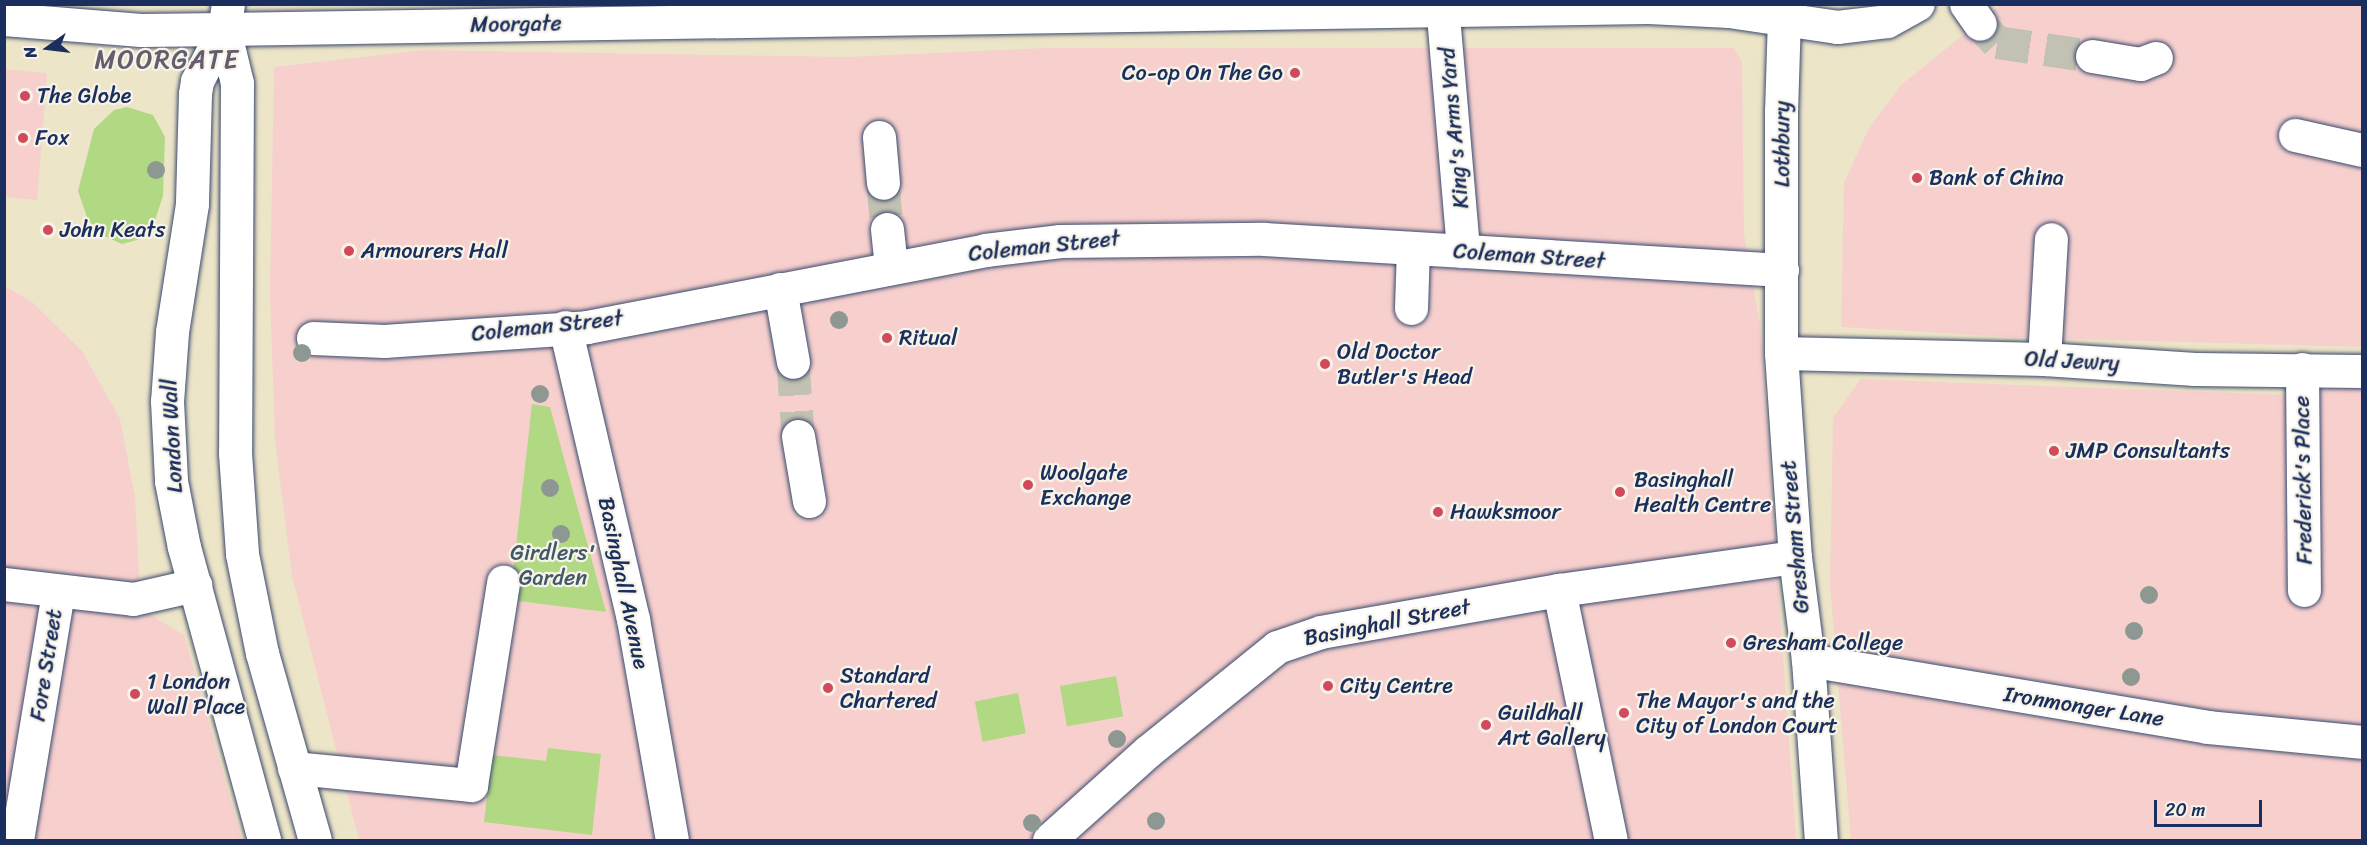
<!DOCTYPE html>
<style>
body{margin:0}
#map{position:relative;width:2367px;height:845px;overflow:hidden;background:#ede5c8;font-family:Sriracha,sans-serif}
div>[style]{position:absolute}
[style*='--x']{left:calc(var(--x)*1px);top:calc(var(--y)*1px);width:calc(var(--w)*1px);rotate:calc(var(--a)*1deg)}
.built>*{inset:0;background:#f7d0ce}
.green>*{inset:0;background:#b1d883;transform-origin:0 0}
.minor-tunnel>*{height:33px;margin-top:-16.5px;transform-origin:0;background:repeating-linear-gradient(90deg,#c3c1b3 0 33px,transparent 0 49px)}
.roads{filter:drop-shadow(0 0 2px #3a4a6e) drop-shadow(0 0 2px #3a4a6e)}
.minor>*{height:33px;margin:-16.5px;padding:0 16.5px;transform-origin:16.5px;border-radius:16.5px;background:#fff}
.major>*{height:33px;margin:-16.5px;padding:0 16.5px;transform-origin:16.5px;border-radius:16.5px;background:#fff}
.trees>*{width:18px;height:18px;margin:-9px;border-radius:50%;background:#8e9893}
.dots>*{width:16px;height:16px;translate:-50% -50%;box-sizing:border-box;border:3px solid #f7f3e8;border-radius:50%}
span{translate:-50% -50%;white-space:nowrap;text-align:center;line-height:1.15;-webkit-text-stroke:4.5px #f7f3e8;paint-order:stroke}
.street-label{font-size:22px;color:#1b2f5e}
.poi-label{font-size:22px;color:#1b2f5e}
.right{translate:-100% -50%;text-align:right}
.left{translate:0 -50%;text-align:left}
.park-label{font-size:22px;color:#405967}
.quarter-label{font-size:26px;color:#645d6e;letter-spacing:1.5px}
.frame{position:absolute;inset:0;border:6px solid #1b2f5e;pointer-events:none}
.north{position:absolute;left:18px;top:18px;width:60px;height:60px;-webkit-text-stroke:4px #f7f3e8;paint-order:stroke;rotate:256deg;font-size:16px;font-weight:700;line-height:24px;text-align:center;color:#1b2f5e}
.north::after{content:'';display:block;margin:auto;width:21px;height:27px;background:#1b2f5e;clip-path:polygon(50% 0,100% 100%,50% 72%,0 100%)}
.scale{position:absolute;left:2154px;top:800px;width:108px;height:27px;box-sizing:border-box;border:3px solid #1b2f5e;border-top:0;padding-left:8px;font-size:18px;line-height:21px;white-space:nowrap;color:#1b2f5e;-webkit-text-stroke:4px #f7f3e8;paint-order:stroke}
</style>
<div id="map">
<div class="built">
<div style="clip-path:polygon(2000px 5px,2362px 5px,2362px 347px,2009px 337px,1841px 327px,1844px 183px,1868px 130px,1901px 85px)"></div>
<div style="clip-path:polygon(1046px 48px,1734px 48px,1742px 61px,1744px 233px,1760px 325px,1796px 840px,359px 840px,292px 576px,275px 441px,270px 291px,274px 67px,424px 50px,846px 57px)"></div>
<div style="clip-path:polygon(4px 69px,46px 73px,47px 77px,37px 200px,5px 197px)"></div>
<div style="clip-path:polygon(5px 286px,32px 302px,82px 351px,120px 419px,135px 497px,141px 609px,184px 635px,242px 840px,5px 840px)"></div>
<div style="clip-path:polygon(1861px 379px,2314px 396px,2314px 382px,2362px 383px,2362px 840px,1851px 840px,1830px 585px,1833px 418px)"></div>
</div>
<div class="green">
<div style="clip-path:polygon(127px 107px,153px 115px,165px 137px,163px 196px,152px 229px,144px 238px,122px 244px,102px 235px,88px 220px,78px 191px,94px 129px,114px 110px)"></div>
<div style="clip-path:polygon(532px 404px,550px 407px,606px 612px,510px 600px)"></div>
<div style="left:1116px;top:676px;width:41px;height:57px;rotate:80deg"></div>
<div style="left:1018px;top:693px;width:41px;height:44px;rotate:79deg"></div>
<div style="clip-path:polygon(548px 748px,601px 754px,592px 835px,484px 822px,492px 755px,546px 761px)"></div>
</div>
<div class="minor-tunnel">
<div style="--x:1980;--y:24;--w:25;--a:47"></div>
<div style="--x:1997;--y:42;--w:96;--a:8.4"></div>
<div style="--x:883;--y:183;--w:46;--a:85"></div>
<div style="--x:793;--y:362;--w:74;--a:86.1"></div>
</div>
<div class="roads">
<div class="minor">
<div style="--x:1442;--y:4;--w:248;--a:85.1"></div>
<div style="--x:1789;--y:4;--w:14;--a:111"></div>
<div style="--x:1784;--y:17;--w:93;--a:91.8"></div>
<div style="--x:1781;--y:110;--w:243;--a:90"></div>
<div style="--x:1781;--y:353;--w:204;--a:86.1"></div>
<div style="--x:1795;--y:557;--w:104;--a:82.8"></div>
<div style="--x:1808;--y:660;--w:180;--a:85.9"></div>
<div style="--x:1966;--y:4;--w:24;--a:55"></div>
<div style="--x:224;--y:29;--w:1424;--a:-0.89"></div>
<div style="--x:1648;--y:7;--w:81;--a:2.8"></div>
<div style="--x:1729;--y:11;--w:109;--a:8.4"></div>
<div style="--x:1837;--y:27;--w:50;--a:-6.8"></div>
<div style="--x:1887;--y:21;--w:35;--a:-29"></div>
<div style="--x:2092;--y:56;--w:49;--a:9.5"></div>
<div style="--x:2140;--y:64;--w:17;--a:-21"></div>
<div style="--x:2295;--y:135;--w:69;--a:12.6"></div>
<div style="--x:879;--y:137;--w:46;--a:85"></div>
<div style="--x:887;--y:229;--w:39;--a:84"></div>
<div style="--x:780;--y:289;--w:74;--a:79.9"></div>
<div style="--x:1411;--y:308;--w:60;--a:-88.1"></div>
<div style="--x:565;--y:327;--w:300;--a:76.9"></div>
<div style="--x:633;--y:619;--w:224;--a:80"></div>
<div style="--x:313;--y:338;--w:71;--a:2.4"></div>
<div style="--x:384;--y:341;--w:203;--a:-3.9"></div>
<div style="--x:587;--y:327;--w:405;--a:-10.9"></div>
<div style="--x:985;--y:250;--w:76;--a:-6.8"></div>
<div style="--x:1060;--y:241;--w:204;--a:-0.6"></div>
<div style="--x:1264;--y:239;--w:519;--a:3.42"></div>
<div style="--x:1781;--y:353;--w:263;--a:1.3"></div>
<div style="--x:2044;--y:359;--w:151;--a:3.8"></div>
<div style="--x:2195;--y:369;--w:167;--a:0.7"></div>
<div style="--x:2044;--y:359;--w:120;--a:-86.7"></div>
<div style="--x:2302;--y:369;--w:221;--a:89.5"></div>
<div style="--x:798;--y:436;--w:66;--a:80.4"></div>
<div style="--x:4;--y:584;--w:130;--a:6.6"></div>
<div style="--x:133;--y:599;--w:64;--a:-12.7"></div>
<div style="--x:1559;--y:590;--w:255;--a:78.3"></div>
<div style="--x:1808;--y:660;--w:405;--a:9.5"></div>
<div style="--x:2207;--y:727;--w:156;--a:5.5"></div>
<div style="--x:294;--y:768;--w:178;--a:5.5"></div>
<div style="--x:471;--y:785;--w:206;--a:-81"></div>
<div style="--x:17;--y:840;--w:252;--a:-80.6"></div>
<div style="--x:1049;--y:840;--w:132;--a:-41.9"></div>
<div style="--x:1147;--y:752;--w:167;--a:-38.9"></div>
<div style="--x:1277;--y:647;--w:46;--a:-18.8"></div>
<div style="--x:1321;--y:632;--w:242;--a:-10"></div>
<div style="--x:1559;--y:590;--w:238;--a:-8"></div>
</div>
<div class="major">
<div style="--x:228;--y:4;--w:25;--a:99"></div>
<div style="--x:224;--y:29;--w:59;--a:117.4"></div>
<div style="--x:197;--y:81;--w:13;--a:99"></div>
<div style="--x:195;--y:94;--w:110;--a:91.6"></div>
<div style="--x:192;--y:204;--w:130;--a:98.9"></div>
<div style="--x:172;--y:332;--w:69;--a:94.1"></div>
<div style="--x:167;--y:401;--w:80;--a:87.1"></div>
<div style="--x:171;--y:481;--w:67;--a:78.9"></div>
<div style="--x:184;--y:547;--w:304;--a:74.7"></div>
<div style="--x:4;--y:19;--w:137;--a:4.6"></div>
<div style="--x:141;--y:30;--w:83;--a:-0.7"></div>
<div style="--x:224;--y:29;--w:56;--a:76.5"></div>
<div style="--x:237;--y:83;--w:370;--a:90.3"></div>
<div style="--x:235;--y:453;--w:101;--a:86"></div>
<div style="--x:242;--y:554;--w:101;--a:78.6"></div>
<div style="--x:262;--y:653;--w:194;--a:74.2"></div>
</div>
</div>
<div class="trees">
<div style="left:156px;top:170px"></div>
<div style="left:839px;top:320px"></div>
<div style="left:302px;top:353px"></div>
<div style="left:540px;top:394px"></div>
<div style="left:550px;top:488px"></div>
<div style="left:561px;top:534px"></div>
<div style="left:2149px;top:595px"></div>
<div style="left:2134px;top:631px"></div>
<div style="left:2131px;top:677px"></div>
<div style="left:1117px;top:739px"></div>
<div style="left:1156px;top:821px"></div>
<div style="left:1032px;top:823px"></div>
</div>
<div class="dots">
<div style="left:1295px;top:73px;background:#d1495b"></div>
<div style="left:25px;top:96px;background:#d1495b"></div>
<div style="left:23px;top:138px;background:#d1495b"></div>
<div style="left:1917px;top:178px;background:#d1495b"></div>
<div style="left:48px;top:230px;background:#d1495b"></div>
<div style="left:349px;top:251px;background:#d1495b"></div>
<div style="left:887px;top:338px;background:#d1495b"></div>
<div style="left:1325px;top:364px;background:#d1495b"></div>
<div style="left:2054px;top:451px;background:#d1495b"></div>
<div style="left:1028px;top:485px;background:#d1495b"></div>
<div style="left:1620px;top:492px;background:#d1495b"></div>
<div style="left:1438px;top:512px;background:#d1495b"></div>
<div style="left:1731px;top:643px;background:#d1495b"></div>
<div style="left:1328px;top:686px;background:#d1495b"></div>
<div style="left:828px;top:688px;background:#d1495b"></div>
<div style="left:135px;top:694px;background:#d1495b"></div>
<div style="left:1624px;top:713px;background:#d1495b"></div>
<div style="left:1486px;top:725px;background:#d1495b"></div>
</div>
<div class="street-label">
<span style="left:516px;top:24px;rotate:-1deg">Moorgate</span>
<span style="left:1454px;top:128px;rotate:-95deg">King's Arms Yard</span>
<span style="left:1782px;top:144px;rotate:-90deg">Lothbury</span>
<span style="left:1044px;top:246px;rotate:-6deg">Coleman Street</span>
<span style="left:1529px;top:256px;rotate:4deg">Coleman Street</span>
<span style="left:547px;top:326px;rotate:-6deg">Coleman Street</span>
<span style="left:2072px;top:361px;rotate:3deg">Old Jewry</span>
<span style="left:172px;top:436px;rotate:-93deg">London Wall</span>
<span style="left:2303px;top:480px;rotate:-91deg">Frederick's Place</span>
<span style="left:1795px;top:537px;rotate:-95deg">Gresham Street</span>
<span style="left:624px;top:583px;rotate:78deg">Basinghall Avenue</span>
<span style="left:1387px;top:622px;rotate:-11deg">Basinghall Street</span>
<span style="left:46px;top:665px;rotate:-81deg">Fore Street</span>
<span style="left:2084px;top:706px;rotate:9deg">Ironmonger Lane</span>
</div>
<div class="poi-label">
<span class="right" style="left:1283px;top:73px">Co-op On The Go</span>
<span class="left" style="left:37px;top:96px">The Globe</span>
<span class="left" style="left:35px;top:138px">Fox</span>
<span class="left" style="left:1929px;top:178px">Bank of China</span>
<span class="left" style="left:60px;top:230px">John Keats</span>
<span class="left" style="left:361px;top:251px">Armourers Hall</span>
<span class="left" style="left:899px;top:338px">Ritual</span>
<span class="left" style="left:1337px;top:364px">Old Doctor<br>Butler's Head</span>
<span class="left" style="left:2066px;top:451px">JMP Consultants</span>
<span class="left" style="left:1040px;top:485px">Woolgate<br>Exchange</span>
<span class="left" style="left:1634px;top:492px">Basinghall<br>Health Centre</span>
<span class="left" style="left:1450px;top:512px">Hawksmoor</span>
<span class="left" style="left:1743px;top:643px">Gresham College</span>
<span class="left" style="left:840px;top:688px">Standard<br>Chartered</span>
<span class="left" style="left:147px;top:694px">1 London<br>Wall Place</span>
<span class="left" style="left:1340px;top:686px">City Centre</span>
<span class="left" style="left:1636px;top:713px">The Mayor's and the<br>City of London Court</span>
<span class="left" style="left:1498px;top:725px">Guildhall<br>Art Gallery</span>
</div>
<div class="park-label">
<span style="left:553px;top:565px">Girdlers'<br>Garden</span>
</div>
<div class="quarter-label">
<span style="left:167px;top:60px">MOORGATE</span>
</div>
<div class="frame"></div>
<div class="north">N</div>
<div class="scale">20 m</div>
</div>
